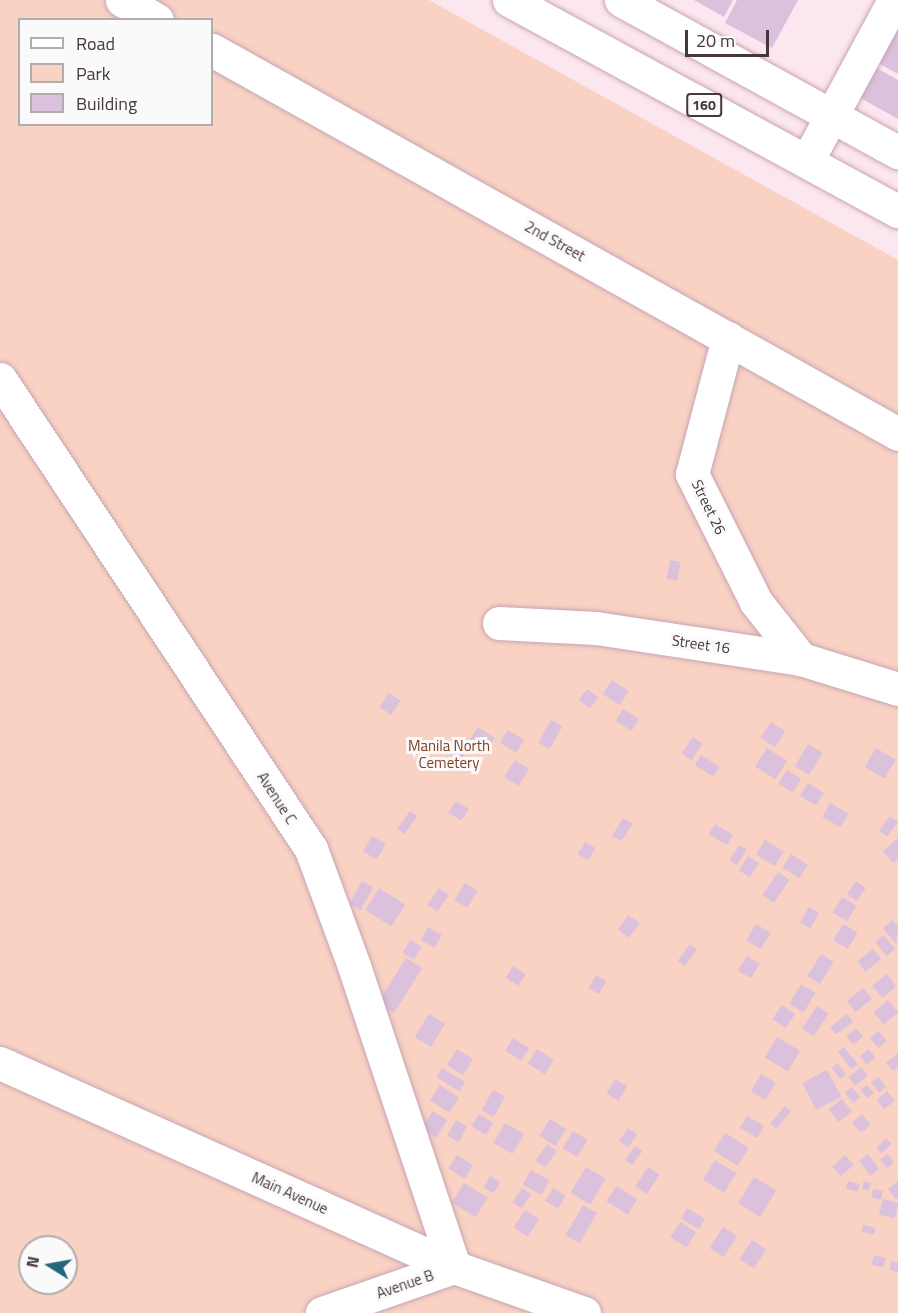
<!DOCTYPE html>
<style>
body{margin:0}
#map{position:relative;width:898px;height:1313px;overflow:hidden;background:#fce6ef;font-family:"Titillium Web",sans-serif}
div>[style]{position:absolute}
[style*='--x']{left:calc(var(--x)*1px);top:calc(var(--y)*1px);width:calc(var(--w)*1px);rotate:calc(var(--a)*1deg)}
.green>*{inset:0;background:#f9d2c3}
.building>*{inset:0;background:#dbc1dc;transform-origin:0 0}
.roads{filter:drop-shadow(0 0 2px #c8a5b4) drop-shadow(0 0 2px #c8a5b4)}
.minor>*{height:33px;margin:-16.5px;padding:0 16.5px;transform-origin:16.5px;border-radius:16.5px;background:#fff}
.major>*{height:33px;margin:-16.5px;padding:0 16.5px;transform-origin:16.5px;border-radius:16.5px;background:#fff}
span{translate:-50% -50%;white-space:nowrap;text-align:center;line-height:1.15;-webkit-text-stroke:6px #fafafa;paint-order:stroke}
.shield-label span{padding:2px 4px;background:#fafafa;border:2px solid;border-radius:4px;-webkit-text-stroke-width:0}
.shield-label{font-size:14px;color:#46373d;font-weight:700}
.street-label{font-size:15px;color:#46373d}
.park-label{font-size:15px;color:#804127}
.legend{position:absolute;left:18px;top:18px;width:195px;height:108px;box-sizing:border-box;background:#fafafa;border:2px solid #b2acae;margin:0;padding:8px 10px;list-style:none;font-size:18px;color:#46373d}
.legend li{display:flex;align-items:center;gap:12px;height:30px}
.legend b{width:30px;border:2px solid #b2acae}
.north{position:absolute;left:18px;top:1235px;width:60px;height:60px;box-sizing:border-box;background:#fafafa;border:2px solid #b2acae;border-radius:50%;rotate:281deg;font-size:16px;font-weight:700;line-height:24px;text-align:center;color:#46373d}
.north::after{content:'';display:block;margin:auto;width:21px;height:27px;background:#25667a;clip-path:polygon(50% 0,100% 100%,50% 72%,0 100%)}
.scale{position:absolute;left:685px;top:30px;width:84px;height:27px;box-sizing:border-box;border:3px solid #46373d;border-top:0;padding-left:8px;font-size:18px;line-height:21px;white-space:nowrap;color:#46373d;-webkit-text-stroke:4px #fafafa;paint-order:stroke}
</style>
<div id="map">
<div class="green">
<div style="clip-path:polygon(evenodd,0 0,429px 0,898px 260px,898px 1313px,0 1313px,0 0,20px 20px,212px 20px,212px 124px,20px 124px,20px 20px,0 0,30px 1247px,66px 1247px,66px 1283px,30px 1283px,30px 1247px)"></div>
</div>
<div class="building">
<div style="clip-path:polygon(694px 0,733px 0,724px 17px)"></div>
<div style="clip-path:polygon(737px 0,798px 0,772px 48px,725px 23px)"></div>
<div style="clip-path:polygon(898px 21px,898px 74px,873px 60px)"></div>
<div style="clip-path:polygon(873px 66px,898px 80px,898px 119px,857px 96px)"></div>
<div style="left:670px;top:560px;width:11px;height:19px;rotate:10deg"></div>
<div style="left:612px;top:680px;width:20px;height:17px;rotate:33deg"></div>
<div style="left:587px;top:689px;width:14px;height:14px;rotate:36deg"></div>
<div style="left:389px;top:693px;width:14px;height:17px;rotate:34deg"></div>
<div style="left:623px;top:709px;width:19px;height:14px;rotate:32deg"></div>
<div style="left:551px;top:720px;width:13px;height:26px;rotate:29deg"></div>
<div style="left:771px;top:722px;width:17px;height:19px;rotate:33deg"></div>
<div style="left:478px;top:727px;width:20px;height:15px;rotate:33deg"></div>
<div style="left:508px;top:730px;width:19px;height:15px;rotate:32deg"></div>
<div style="left:693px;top:737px;width:12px;height:20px;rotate:35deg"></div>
<div style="left:449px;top:740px;width:20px;height:12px;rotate:30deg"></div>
<div style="left:808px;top:744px;width:17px;height:26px;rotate:31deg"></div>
<div style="left:767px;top:748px;width:24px;height:22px;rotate:33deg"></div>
<div style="left:876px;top:748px;width:23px;height:22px;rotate:31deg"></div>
<div style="left:701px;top:755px;width:22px;height:12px;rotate:32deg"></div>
<div style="left:515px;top:760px;width:17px;height:20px;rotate:33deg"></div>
<div style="left:787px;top:770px;width:17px;height:16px;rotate:33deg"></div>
<div style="left:808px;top:783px;width:19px;height:15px;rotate:32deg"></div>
<div style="left:456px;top:801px;width:15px;height:14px;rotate:32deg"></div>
<div style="left:830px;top:803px;width:21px;height:16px;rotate:29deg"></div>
<div style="left:410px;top:811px;width:9px;height:22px;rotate:36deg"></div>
<div style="left:890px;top:816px;width:10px;height:18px;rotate:37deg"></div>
<div style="clip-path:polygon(623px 818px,633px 824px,621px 841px,612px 836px)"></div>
<div style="left:715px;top:824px;width:21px;height:12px;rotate:31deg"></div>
<div style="left:372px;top:836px;width:16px;height:18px;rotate:30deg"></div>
<div style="clip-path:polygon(898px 838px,898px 859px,893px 863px,883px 851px)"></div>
<div style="left:765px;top:840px;width:22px;height:17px;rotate:32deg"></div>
<div style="left:585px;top:842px;width:12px;height:14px;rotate:31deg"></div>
<div style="left:739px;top:845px;width:9px;height:18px;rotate:32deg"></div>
<div style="left:791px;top:854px;width:20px;height:16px;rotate:33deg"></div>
<div style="left:748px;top:856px;width:13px;height:17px;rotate:32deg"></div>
<div style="left:778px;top:872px;width:14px;height:28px;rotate:34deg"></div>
<div style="left:362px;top:881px;width:13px;height:26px;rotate:29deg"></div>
<div style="left:856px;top:881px;width:12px;height:16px;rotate:35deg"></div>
<div style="left:465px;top:883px;width:15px;height:20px;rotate:32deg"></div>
<div style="left:379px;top:888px;width:31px;height:26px;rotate:32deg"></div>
<div style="left:439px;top:888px;width:12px;height:20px;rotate:35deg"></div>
<div style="left:842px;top:897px;width:17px;height:18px;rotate:31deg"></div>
<div style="left:809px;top:907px;width:12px;height:18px;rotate:31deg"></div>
<div style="left:628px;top:915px;width:14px;height:18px;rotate:34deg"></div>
<div style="clip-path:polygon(893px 920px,898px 927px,896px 944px,883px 928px)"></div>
<div style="left:756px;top:924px;width:17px;height:19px;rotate:31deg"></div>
<div style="left:843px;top:924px;width:17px;height:19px;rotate:31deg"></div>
<div style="left:428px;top:927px;width:16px;height:15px;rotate:30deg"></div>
<div style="left:884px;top:935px;width:18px;height:11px;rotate:52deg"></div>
<div style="left:410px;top:940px;width:13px;height:15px;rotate:29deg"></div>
<div style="left:690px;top:944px;width:9px;height:21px;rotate:36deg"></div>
<div style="left:873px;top:949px;width:13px;height:20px;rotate:51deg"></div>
<div style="left:821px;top:954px;width:15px;height:26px;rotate:32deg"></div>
<div style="left:747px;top:956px;width:15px;height:17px;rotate:32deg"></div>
<div style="left:406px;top:958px;width:19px;height:53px;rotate:32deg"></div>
<div style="left:513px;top:966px;width:15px;height:14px;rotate:32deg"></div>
<div style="clip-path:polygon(887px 974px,896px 986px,883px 998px,872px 986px)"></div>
<div style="left:596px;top:975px;width:12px;height:15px;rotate:31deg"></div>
<div style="left:801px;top:984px;width:17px;height:23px;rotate:31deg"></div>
<div style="left:863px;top:988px;width:14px;height:21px;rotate:51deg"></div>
<div style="left:888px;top:1000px;width:16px;height:19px;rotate:50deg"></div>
<div style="left:782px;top:1005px;width:16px;height:17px;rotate:35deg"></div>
<div style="left:817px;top:1006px;width:14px;height:27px;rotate:34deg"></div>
<div style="left:429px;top:1014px;width:19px;height:27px;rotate:32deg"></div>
<div style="left:847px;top:1014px;width:10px;height:21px;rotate:53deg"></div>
<div style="left:856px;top:1028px;width:11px;height:13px;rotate:49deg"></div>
<div style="left:878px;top:1031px;width:13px;height:11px;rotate:48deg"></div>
<div style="left:777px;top:1037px;width:27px;height:24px;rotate:31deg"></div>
<div style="left:513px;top:1038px;width:19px;height:15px;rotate:32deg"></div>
<div style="left:844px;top:1047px;width:22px;height:8px;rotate:51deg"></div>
<div style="left:457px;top:1049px;width:19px;height:19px;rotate:32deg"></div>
<div style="left:537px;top:1049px;width:20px;height:17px;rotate:33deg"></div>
<div style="left:868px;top:1049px;width:11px;height:11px;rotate:49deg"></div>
<div style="clip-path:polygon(898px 1053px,898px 1067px,893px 1071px,886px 1063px)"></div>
<div style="clip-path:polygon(837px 1063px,846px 1074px,840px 1079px,832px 1068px)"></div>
<div style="left:861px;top:1067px;width:11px;height:16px;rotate:52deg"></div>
<div style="left:442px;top:1068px;width:27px;height:11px;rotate:31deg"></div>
<div style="left:827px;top:1070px;width:30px;height:28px;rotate:62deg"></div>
<div style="left:761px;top:1074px;width:17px;height:20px;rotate:31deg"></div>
<div style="left:878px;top:1077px;width:13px;height:9px;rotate:51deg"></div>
<div style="left:615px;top:1079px;width:14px;height:17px;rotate:30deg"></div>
<div style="left:440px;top:1085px;width:23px;height:18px;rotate:34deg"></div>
<div style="clip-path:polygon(867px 1085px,874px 1093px,867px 1098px,860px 1090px)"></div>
<div style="left:852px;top:1087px;width:13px;height:9px;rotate:51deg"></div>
<div style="left:493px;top:1090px;width:14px;height:23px;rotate:30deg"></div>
<div style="left:887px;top:1091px;width:12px;height:14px;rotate:48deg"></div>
<div style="left:842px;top:1099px;width:16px;height:17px;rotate:52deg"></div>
<div style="left:785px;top:1106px;width:8px;height:23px;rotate:40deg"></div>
<div style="left:433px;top:1111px;width:17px;height:21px;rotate:33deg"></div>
<div style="left:479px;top:1114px;width:17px;height:14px;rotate:33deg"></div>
<div style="left:862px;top:1114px;width:14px;height:13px;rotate:51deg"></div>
<div style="left:747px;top:1116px;width:20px;height:14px;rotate:30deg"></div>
<div style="left:550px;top:1119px;width:19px;height:20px;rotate:32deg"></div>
<div style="left:456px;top:1120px;width:13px;height:18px;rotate:29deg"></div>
<div style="left:505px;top:1123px;width:22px;height:23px;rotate:30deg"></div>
<div style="left:628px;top:1128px;width:11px;height:16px;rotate:34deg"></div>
<div style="left:573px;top:1131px;width:17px;height:20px;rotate:31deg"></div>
<div style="left:725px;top:1133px;width:28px;height:21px;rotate:32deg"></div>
<div style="left:886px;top:1138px;width:8px;height:14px;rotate:45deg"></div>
<div style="left:547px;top:1144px;width:12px;height:20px;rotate:35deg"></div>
<div style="left:635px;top:1146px;width:9px;height:17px;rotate:36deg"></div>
<div style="left:868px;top:1154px;width:19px;height:11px;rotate:54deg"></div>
<div style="left:887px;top:1154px;width:11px;height:9px;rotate:49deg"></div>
<div style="left:457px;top:1155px;width:19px;height:16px;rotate:32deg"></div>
<div style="left:845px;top:1155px;width:13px;height:17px;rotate:48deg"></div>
<div style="left:715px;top:1160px;width:25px;height:23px;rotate:32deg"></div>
<div style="left:586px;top:1167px;width:23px;height:30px;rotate:31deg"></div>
<div style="left:648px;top:1167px;width:14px;height:23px;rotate:34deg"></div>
<div style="left:531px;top:1170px;width:21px;height:17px;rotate:29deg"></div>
<div style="left:490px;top:1176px;width:12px;height:13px;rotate:31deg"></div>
<div style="left:754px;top:1177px;width:26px;height:31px;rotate:31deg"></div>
<div style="left:848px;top:1181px;width:12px;height:8px;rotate:14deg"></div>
<div style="left:864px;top:1181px;width:7px;height:8px;rotate:16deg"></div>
<div style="clip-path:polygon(898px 1181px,898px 1198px,896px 1199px,888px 1189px)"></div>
<div style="left:464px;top:1183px;width:28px;height:23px;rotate:32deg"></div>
<div style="left:616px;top:1186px;width:25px;height:18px;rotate:32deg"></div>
<div style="left:522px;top:1188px;width:11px;height:17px;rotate:34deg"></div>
<div style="left:553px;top:1188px;width:15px;height:15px;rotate:32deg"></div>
<div style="left:873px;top:1189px;width:10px;height:9px;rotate:11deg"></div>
<div style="left:883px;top:1199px;width:16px;height:16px;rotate:15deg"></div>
<div style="left:583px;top:1205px;width:16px;height:35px;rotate:30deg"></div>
<div style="left:687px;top:1208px;width:21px;height:12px;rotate:31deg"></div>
<div style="left:525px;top:1210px;width:17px;height:21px;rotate:33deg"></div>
<div style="left:680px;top:1222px;width:19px;height:18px;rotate:32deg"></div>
<div style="left:863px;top:1225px;width:13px;height:7px;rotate:13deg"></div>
<div style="left:723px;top:1227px;width:17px;height:25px;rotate:33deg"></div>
<div style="left:752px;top:1240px;width:17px;height:23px;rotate:33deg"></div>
<div style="left:874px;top:1255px;width:12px;height:10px;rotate:14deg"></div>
<div style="clip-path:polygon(891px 1261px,898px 1263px,898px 1272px,890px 1270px)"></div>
</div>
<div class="roads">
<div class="minor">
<div style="--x:122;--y:0;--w:40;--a:29.7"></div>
<div style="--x:212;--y:50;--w:786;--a:29.24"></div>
<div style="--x:807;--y:161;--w:183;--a:-61.6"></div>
<div style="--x:728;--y:338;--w:141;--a:104.8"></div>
<div style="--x:692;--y:474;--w:143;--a:63.4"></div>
<div style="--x:756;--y:602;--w:73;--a:51.7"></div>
<div style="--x:0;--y:379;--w:564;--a:56.51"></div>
<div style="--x:311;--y:849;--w:125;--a:69.8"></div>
<div style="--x:354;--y:966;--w:317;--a:71.6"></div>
<div style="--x:454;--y:1267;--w:140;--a:160.8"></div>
<div style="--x:499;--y:623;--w:97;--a:3"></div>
<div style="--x:596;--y:628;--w:207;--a:8.6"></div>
<div style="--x:801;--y:659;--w:102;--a:17.2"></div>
<div style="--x:0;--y:1063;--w:498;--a:24.2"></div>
<div style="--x:454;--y:1267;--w:138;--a:19.5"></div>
</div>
<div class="major">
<div style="--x:509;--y:0;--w:443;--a:28.5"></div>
<div style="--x:621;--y:0;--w:316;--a:28.8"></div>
</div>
</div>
<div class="shield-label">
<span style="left:704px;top:105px">160</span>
</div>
<div class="street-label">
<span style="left:555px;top:241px;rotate:29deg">2nd Street</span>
<span style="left:709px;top:507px;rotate:64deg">Street 26</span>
<span style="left:701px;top:644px;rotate:8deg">Street 16</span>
<span style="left:277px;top:798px;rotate:57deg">Avenue C</span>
<span style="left:290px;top:1193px;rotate:24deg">Main Avenue</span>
<span style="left:405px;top:1284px;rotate:-19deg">Avenue B</span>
</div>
<div class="park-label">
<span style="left:449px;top:754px">Manila North<br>Cemetery</span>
</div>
<ul class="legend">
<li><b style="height:8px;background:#fff"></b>Road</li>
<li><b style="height:16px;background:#f9d2c3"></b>Park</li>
<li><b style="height:16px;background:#dbc1dc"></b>Building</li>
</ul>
<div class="north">N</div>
<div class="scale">20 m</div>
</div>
